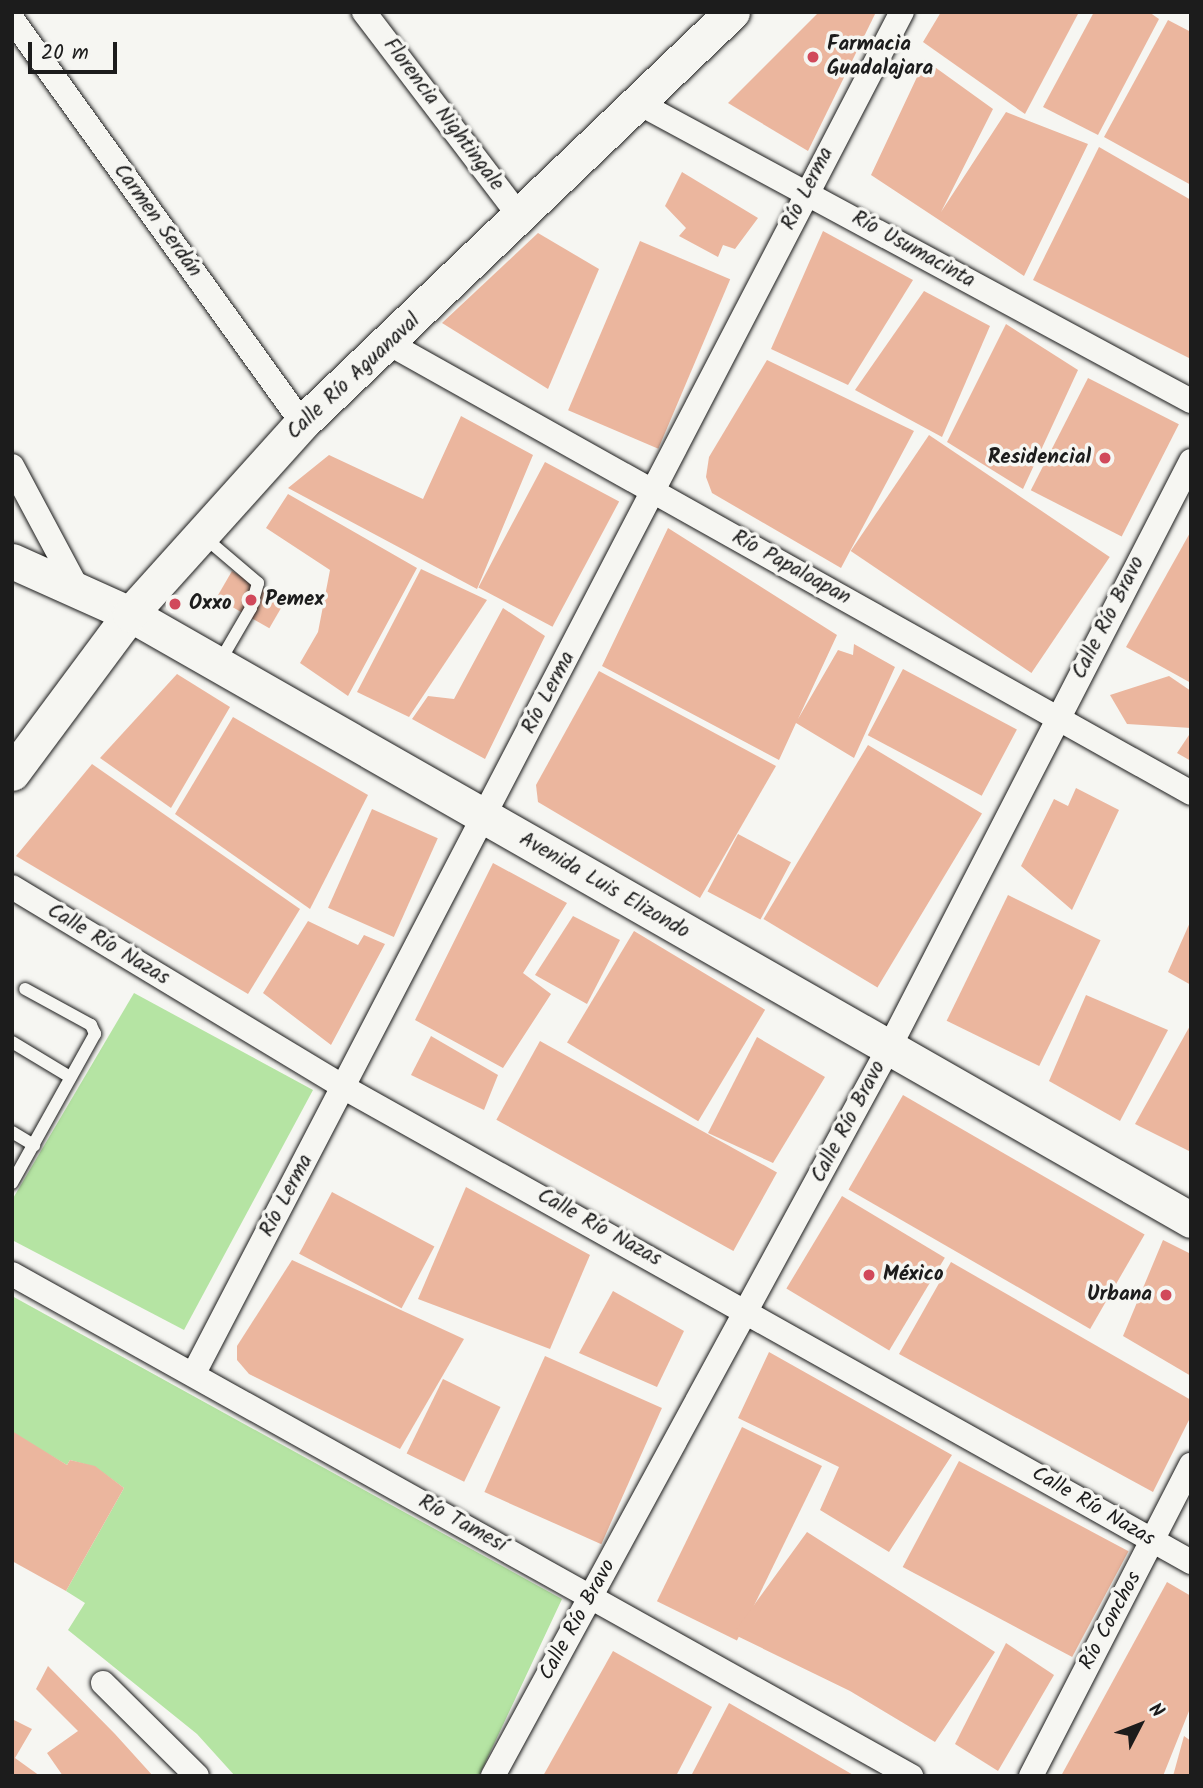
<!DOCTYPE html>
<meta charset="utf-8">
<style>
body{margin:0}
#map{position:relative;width:1203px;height:1788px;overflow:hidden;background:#f6f6f2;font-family:Kalam,sans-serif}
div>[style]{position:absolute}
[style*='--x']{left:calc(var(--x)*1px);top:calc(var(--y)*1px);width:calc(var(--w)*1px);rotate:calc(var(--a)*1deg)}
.green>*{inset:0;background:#b5e4a3}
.building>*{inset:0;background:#ebb69e;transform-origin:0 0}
.roads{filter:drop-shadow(0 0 2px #1c1c1c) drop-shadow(0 0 2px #1c1c1c)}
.lane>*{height:12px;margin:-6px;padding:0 6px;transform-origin:6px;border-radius:6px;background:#f6f6f2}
.street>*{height:24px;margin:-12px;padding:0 12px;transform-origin:12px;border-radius:12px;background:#f6f6f2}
.secondary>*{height:35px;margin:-17.5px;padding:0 17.5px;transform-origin:17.5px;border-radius:17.5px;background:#f6f6f2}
.dots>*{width:19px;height:19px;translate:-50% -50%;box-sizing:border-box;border:4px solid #f6f6f2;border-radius:50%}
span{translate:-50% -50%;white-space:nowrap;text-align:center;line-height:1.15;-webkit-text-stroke:7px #f6f6f2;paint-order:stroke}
.poi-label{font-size:21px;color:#1c1c1c;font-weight:700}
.left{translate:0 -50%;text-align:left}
.right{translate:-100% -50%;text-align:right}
.street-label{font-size:21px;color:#1c1c1c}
.frame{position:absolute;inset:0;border:14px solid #1c1c1c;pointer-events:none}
.north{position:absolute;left:1105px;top:1690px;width:70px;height:70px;-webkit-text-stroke:5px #f6f6f2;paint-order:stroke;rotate:48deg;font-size:19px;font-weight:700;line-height:28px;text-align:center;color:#1c1c1c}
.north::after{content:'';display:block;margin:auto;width:24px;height:32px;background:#1c1c1c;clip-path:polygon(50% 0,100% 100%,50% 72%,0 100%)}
.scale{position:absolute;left:28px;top:42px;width:89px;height:32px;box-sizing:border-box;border:4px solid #1c1c1c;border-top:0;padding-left:9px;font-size:21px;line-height:24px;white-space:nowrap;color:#1c1c1c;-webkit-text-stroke:5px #f6f6f2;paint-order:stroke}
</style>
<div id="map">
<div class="green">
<div style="clip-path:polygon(134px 993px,313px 1090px,184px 1330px,12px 1240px,12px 1200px)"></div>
<div style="clip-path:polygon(12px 1296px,562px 1599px,479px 1776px,235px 1776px,197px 1734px,68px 1630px,85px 1603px,66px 1591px,124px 1488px,95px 1467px,70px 1460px,67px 1465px,12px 1433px)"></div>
</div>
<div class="building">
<div style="clip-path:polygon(819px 12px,876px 12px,808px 151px,728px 103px)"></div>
<div style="clip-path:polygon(941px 12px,1079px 12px,1025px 114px,923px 42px)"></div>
<div style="clip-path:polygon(1094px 12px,1149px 12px,1159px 19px,1098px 135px,1043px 107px)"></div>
<div style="clip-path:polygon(1168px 20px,1191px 32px,1191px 185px,1104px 137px)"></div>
<div style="clip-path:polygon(925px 60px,993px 109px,941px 212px,1006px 112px,1088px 144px,1024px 276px,871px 175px)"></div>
<div style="clip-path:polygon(1099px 147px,1191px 200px,1191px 359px,1033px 280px)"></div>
<div style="clip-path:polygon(682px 172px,758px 218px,735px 249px,723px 245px,718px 257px,679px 236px,686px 228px,665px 206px)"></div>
<div style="clip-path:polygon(823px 231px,913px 280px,848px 385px,771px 349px)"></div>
<div style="clip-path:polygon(538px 233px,599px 269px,548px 389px,442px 323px)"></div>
<div style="left:640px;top:241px;width:98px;height:184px;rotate:23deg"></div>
<div style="clip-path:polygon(924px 291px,990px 326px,942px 437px,855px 390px)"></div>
<div style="clip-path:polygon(1006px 324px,1078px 370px,1023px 489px,947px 442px)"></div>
<div style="clip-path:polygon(767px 360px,914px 431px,841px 568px,712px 493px,706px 477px,709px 457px)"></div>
<div style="left:1088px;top:378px;width:102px;height:126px;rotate:27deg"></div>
<div style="clip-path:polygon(461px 416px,533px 455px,477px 589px,288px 488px,329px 455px,423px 499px)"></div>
<div style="left:929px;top:435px;width:218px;height:140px;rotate:34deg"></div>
<div style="left:545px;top:462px;width:84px;height:142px;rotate:28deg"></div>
<div style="clip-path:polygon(288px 494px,417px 568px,348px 696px,300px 663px,318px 632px,330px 570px,266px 528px)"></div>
<div style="clip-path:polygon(668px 528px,837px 635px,798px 719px,838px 650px,853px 655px,854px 644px,895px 667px,854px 758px,796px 723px,779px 760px,602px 666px)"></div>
<div style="clip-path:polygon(1191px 531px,1191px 683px,1126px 647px)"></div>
<div style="clip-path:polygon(421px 569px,487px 600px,409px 717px,357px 692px)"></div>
<div style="left:232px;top:571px;width:61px;height:31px;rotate:30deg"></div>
<div style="clip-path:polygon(503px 608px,545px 636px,485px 759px,412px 719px,428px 696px,454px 699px)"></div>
<div style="left:903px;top:669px;width:129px;height:75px;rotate:28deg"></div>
<div style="clip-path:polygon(599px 671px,776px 766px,700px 898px,538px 802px,536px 785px)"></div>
<div style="clip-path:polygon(177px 674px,230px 707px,171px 808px,100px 758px)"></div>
<div style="clip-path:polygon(1169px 676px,1191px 691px,1191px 728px,1127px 724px,1110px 695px)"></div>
<div style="clip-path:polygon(233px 717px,368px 795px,310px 909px,175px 814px)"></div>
<div style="clip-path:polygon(1191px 732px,1191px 761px,1177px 753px)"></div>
<div style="left:868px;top:745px;width:133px;height:203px;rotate:31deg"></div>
<div style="clip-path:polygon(92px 764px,300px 909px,248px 994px,16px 856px)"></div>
<div style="clip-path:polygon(1076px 788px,1119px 810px,1072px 910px,1021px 866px,1054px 799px,1068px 806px)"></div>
<div style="left:372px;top:809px;width:72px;height:108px;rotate:24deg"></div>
<div style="left:738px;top:834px;width:60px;height:65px;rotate:28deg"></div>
<div style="clip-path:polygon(493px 863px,567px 903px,523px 973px,551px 994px,503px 1068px,415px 1020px)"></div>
<div style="left:1008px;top:895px;width:103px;height:140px;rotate:26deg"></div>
<div style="clip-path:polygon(573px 916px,620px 940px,587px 1004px,535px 975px)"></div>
<div style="clip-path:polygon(1191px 920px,1191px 985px,1168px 972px)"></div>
<div style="clip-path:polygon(308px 921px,358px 945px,364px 935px,385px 944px,331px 1045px,263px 993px)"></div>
<div style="left:634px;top:931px;width:153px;height:130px;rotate:31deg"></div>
<div style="clip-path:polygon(1086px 995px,1168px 1030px,1120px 1121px,1049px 1081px)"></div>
<div style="clip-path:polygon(1191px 1024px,1191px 1152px,1135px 1124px)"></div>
<div style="clip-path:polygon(431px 1036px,498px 1075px,484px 1110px,411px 1075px)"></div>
<div style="clip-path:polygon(757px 1037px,825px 1077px,773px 1163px,708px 1133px)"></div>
<div style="left:540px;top:1041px;width:271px;height:90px;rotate:29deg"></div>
<div style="left:903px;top:1095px;width:279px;height:109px;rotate:30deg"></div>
<div style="clip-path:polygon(466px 1187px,590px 1255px,550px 1349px,418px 1299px)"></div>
<div style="left:332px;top:1192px;width:116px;height:70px;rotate:28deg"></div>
<div style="left:842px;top:1196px;width:120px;height:108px;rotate:31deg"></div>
<div style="clip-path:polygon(1163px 1240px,1191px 1254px,1191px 1376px,1123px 1336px)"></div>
<div style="clip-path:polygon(292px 1260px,464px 1339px,400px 1449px,249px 1374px,237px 1360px,237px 1346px)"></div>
<div style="clip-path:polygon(951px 1262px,1191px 1400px,1191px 1416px,1153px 1492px,899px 1354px)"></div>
<div style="clip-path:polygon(613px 1291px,684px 1331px,657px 1387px,579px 1353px)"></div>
<div style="clip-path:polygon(769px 1352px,952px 1455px,889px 1552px,820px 1510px,839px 1467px,738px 1418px)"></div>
<div style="left:545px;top:1356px;width:128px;height:149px;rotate:24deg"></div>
<div style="left:443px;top:1379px;width:64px;height:83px;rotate:26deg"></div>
<div style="left:742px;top:1427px;width:89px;height:194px;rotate:26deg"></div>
<div style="clip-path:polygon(12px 1431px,67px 1465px,70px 1460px,95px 1466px,124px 1488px,66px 1591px,12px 1561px)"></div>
<div style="left:959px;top:1461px;width:192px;height:120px;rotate:28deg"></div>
<div style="clip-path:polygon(807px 1532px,995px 1652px,935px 1742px,850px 1691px,733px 1634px)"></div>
<div style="clip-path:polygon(1167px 1582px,1191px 1596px,1191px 1706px,1163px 1776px,1061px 1776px)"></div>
<div style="clip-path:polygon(1006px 1643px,1054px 1675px,998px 1771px,955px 1744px)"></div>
<div style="clip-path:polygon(613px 1651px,712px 1707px,676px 1776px,543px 1776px)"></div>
<div style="clip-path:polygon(48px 1666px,115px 1734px,153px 1776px,63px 1776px,47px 1753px,78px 1731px,36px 1689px)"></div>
<div style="clip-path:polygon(729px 1703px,855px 1776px,691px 1776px)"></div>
<div style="clip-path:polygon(12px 1719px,32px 1729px,15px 1758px,40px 1776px,12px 1776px)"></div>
<div style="clip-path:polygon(1184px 1736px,1191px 1741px,1191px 1776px,1173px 1776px)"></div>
</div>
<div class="roads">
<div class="lane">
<div style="--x:204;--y:537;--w:71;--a:40.4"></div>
<div style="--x:258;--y:583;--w:26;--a:106"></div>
<div style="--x:251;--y:608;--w:61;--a:120.3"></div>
<div style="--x:12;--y:1042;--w:68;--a:31.1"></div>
<div style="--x:12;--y:1132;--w:26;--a:31"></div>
<div style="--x:12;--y:1183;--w:171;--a:-60.9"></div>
<div style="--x:95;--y:1034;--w:10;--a:-114"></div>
<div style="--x:91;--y:1025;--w:75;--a:-151.4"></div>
</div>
<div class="street">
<div style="--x:364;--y:12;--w:259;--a:52.7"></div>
<div style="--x:12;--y:19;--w:497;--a:54.3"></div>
<div style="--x:635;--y:101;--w:632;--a:28.35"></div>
<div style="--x:390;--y:344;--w:918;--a:29.27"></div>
<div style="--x:12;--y:466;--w:136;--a:61.9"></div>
<div style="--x:12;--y:887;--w:387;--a:31.1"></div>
<div style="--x:343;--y:1087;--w:972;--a:29.25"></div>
<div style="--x:12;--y:1274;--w:1030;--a:29.18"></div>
<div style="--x:194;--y:1373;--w:1534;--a:-62.52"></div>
<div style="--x:103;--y:1683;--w:132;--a:44.7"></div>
<div style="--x:493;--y:1776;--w:831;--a:-61.46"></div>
<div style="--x:890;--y:1046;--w:658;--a:-62.77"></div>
<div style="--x:1031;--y:1776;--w:350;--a:-62.8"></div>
</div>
<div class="secondary">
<div style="--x:12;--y:561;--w:129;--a:24.2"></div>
<div style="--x:130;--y:614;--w:1222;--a:29.73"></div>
<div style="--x:12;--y:773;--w:198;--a:-53.4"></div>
<div style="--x:130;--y:614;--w:257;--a:-48"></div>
<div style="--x:302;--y:423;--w:595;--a:-43.71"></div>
</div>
</div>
<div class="dots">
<div style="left:813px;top:57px;background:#d1495b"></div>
<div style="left:1105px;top:458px;background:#d1495b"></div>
<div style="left:251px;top:600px;background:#d1495b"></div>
<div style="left:175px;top:604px;background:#d1495b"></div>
<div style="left:869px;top:1275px;background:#d1495b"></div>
<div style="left:1166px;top:1295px;background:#d1495b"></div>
</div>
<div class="poi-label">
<span class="left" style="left:827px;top:57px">Farmacia<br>Guadalajara</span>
<span class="right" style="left:1091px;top:458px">Residencial</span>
<span class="left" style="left:265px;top:600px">Pemex</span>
<span class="left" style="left:189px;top:604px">Oxxo</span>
<span class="left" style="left:883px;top:1275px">México</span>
<span class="right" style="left:1152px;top:1295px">Urbana</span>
</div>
<div class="street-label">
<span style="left:443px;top:115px;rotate:53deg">Florencia Nightingale</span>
<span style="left:808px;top:189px;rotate:-63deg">Río Lerma</span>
<span style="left:157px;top:221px;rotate:54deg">Carmen Serdán</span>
<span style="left:913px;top:250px;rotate:29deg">Río Usumacinta</span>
<span style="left:354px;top:377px;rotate:-43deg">Calle Río Aguanaval</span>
<span style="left:791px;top:568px;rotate:29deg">Río Papaloapan</span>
<span style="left:1109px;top:618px;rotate:-63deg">Calle Río Bravo</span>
<span style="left:549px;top:693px;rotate:-62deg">Río Lerma</span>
<span style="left:604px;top:886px;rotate:30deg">Avenida Luis Elizondo</span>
<span style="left:108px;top:945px;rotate:31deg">Calle Río Nazas</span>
<span style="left:849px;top:1122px;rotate:-62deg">Calle Río Bravo</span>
<span style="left:287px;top:1196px;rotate:-62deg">Río Lerma</span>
<span style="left:599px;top:1228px;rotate:29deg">Calle Río Nazas</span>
<span style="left:1093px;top:1507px;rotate:30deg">Calle Río Nazas</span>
<span style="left:462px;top:1524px;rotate:29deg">Río Tamesí</span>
<span style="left:578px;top:1620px;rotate:-61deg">Calle Río Bravo</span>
<span style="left:1111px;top:1621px;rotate:-62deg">Río Conchos</span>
</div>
<div class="frame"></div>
<div class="north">N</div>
<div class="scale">20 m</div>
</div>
